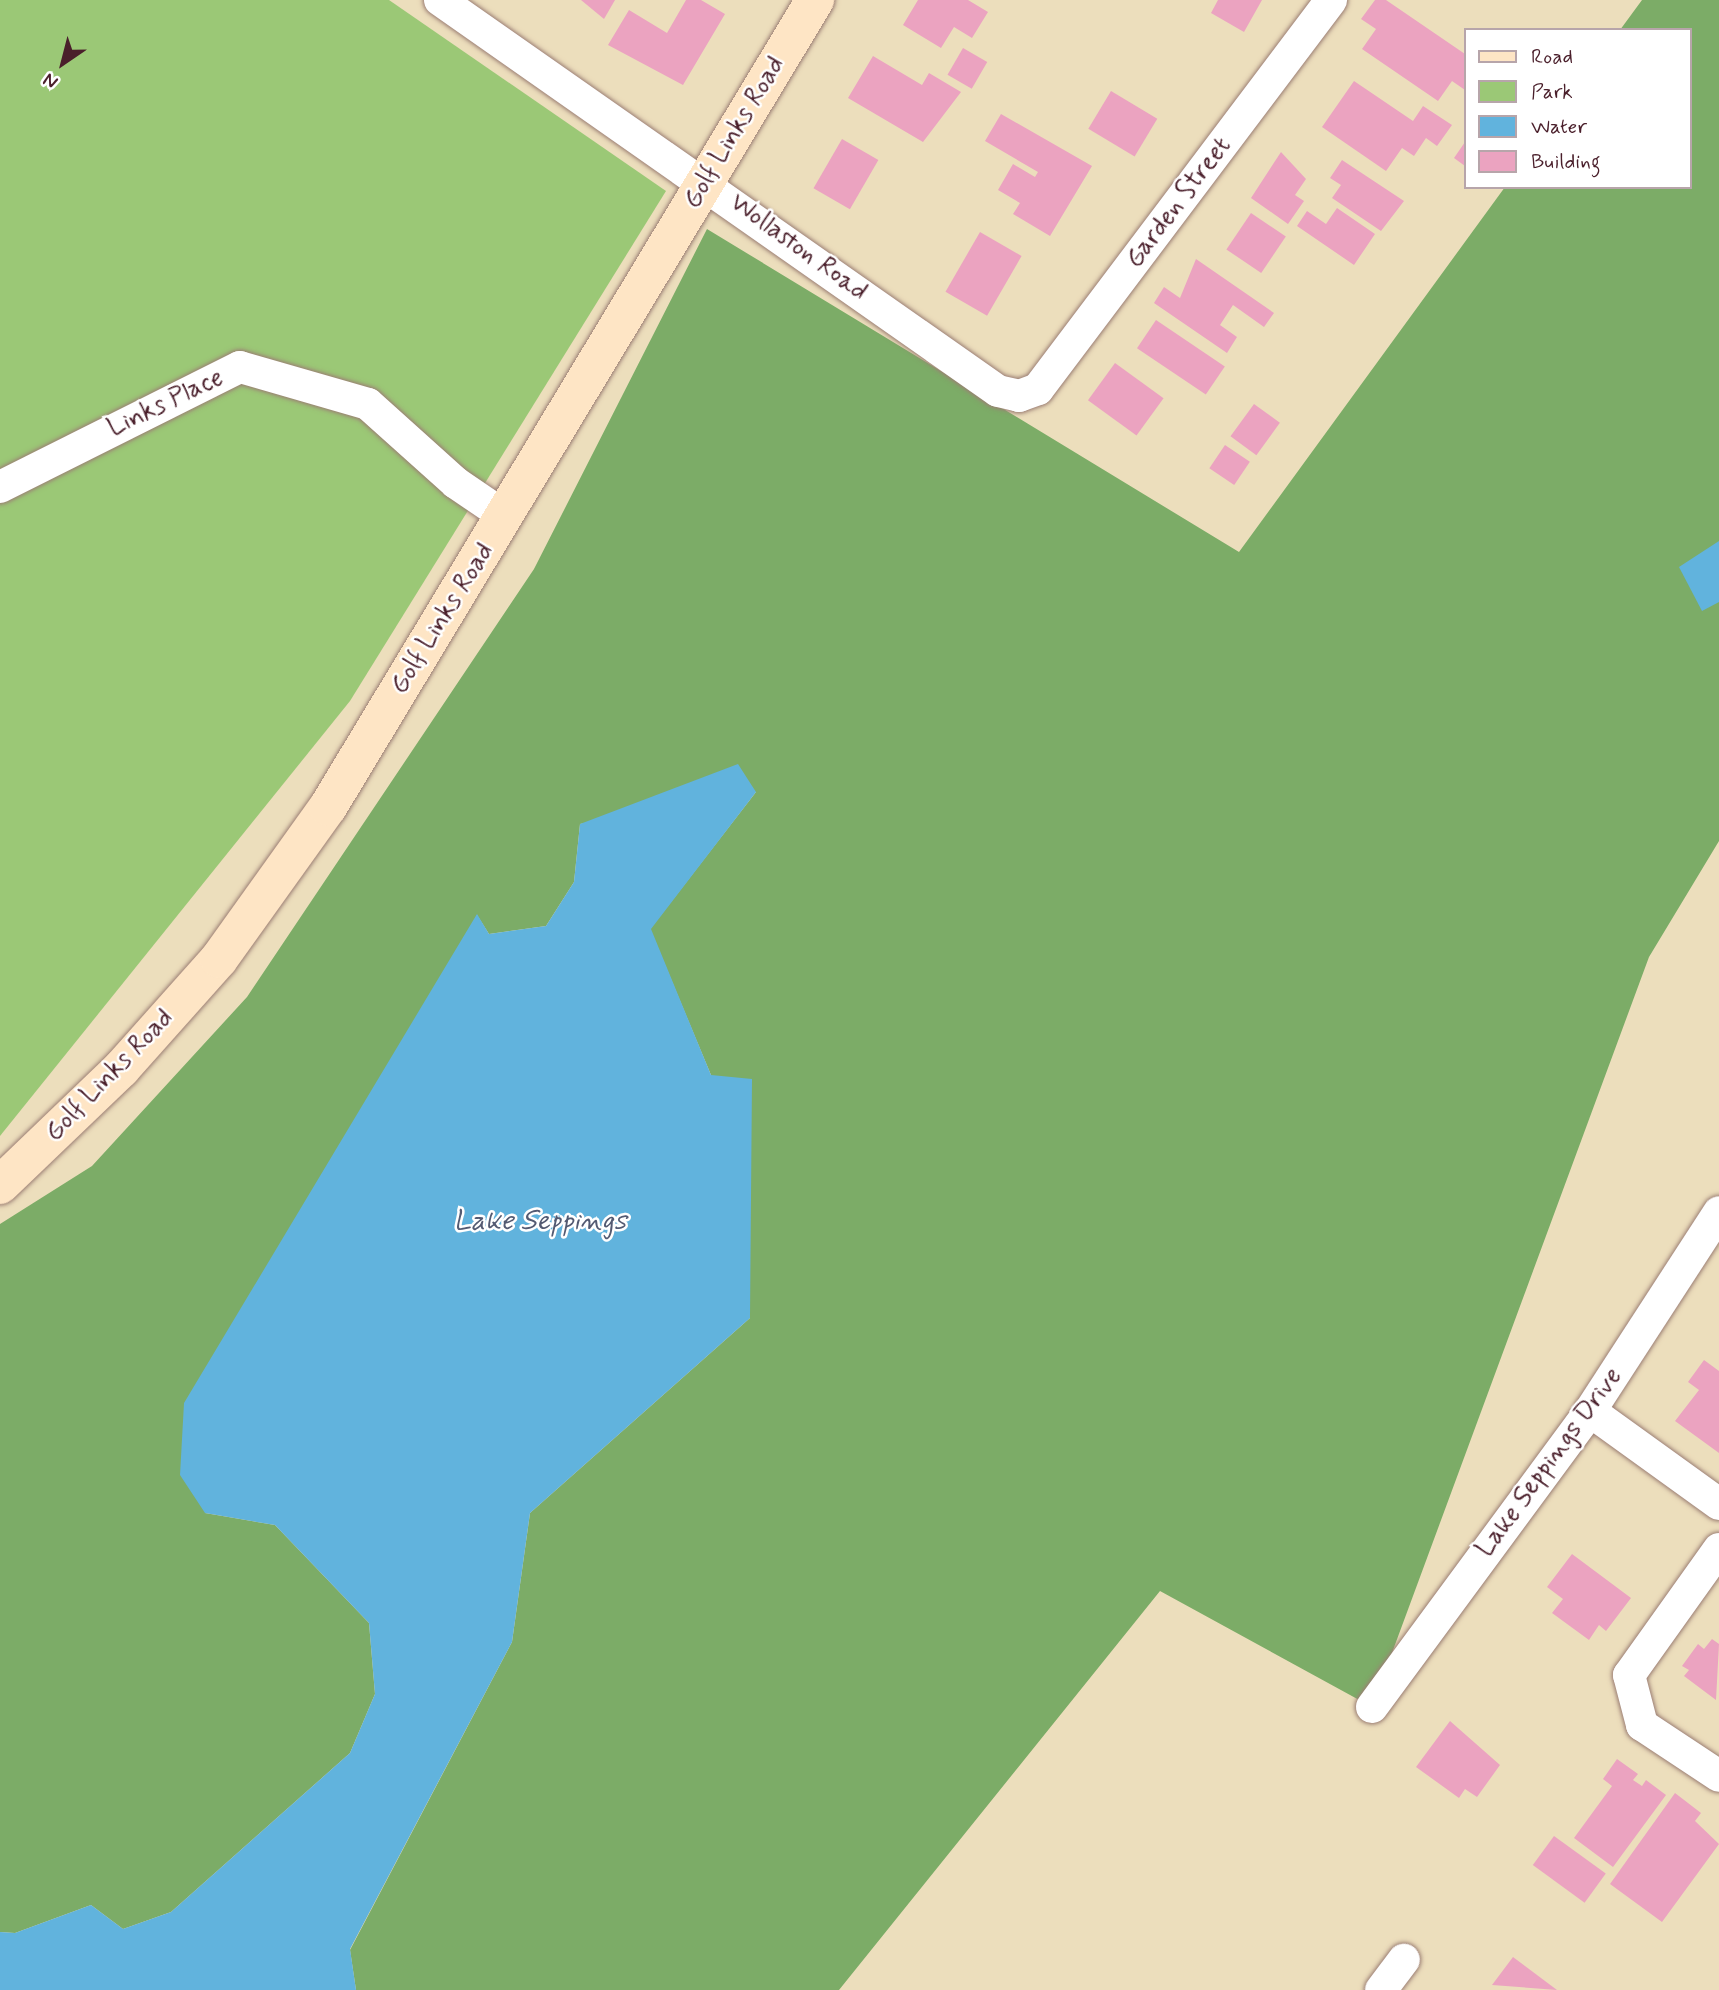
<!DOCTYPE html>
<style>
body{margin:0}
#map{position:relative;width:1719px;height:1990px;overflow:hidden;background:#ecdebc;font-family:Mynerve,sans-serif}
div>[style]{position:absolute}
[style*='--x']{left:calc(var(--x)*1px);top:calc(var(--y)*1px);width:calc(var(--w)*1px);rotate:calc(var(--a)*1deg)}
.green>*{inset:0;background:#9bc876}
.forest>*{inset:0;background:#7cac67}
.water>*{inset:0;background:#61b3dd}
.building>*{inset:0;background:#eba3c0;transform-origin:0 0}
.roads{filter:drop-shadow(0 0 2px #9b7e74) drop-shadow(0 0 2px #9b7e74)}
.minor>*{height:32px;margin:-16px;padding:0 16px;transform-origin:16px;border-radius:16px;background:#fff}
.secondary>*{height:38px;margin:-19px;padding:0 19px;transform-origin:19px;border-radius:19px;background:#fee5c5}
span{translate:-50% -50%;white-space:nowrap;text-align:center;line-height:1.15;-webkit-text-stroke:5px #fff;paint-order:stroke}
.street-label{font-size:26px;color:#4a1f2b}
.water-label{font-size:28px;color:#535a72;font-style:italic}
.legend{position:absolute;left:1464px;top:28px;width:228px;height:161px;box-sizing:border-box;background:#fff;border:2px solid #b7a5aa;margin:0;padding:9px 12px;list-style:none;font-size:21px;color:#4a1f2b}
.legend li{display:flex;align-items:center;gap:14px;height:35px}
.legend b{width:35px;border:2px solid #b7a5aa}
.north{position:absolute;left:28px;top:28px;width:70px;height:70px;-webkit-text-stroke:5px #fff;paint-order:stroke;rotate:215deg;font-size:19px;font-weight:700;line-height:28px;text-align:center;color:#4a1f2b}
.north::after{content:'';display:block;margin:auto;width:24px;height:32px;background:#4a1f2b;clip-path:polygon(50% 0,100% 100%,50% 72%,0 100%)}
</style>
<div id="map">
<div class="green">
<div style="clip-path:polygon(0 0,389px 0,666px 191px,350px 701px,0 1136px)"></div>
</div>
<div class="forest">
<div style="clip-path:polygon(1642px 0,1719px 0,1719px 841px,1649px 957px,1372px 1707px,1160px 1591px,839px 1990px,356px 1990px,350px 1950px,512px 1642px,530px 1513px,750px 1318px,711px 1075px,650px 929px,756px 792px,580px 824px,574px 882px,546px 926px,489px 934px,477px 915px,205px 1513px,275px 1525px,369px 1623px,375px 1694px,350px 1753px,171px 1912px,123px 1929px,91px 1905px,15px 1933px,0 1932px,0 1224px,92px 1166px,247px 997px,534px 569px,707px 229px,1239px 552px,1505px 187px,1689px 187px,1689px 30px,1620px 30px)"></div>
</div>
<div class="water">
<div style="clip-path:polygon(1719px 541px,1719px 602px,1702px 611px,1679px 567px)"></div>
<div style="clip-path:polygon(738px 764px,756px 792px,651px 929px,711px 1075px,752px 1079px,750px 1318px,530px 1513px,512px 1642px,350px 1949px,356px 1990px,0 1990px,0 1932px,15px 1933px,91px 1905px,123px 1929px,171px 1912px,350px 1753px,375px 1694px,369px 1623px,275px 1525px,205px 1513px,180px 1475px,184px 1403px,477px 914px,489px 934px,546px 926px,574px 882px,580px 824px)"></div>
</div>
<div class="building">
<div style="clip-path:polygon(581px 0,615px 0,604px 19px)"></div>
<div style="clip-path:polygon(686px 0,701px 0,725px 14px,683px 85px,608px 45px,629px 10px,667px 33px)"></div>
<div style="clip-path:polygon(918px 0,968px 0,988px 12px,972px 38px,954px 27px,941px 48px,903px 25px)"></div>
<div style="clip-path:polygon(1218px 0,1262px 0,1244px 32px,1211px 13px)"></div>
<div style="clip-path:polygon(1375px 0,1386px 0,1465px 54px,1465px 90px,1452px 81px,1438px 101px,1362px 49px,1376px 29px,1361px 19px)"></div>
<div style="left:963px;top:48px;width:28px;height:31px;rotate:30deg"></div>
<div style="clip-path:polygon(873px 56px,922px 85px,929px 73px,961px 92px,923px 142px,848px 98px)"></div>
<div style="clip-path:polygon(1354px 81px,1413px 121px,1423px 106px,1452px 125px,1437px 146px,1426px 138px,1414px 156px,1402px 148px,1386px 171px,1322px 127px)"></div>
<div style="left:1111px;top:91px;width:54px;height:44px;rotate:31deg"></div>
<div style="clip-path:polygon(1001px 114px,1092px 166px,1050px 236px,1013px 214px,1020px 203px,998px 190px,1013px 164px,1035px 177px,1038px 172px,985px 141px)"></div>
<div style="left:842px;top:139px;width:42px;height:57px;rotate:30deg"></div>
<div style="clip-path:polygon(1465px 142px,1465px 166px,1454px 158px)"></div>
<div style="clip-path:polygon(1281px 152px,1306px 179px,1295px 195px,1304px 201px,1288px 224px,1251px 198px)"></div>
<div style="clip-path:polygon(1342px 160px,1404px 201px,1381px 231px,1332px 198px,1341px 185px,1330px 178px)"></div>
<div style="clip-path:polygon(1337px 208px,1375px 234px,1354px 265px,1297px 226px,1307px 211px,1326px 224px)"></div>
<div style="left:1251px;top:213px;width:42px;height:44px;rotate:34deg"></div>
<div style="left:980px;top:232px;width:48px;height:69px;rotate:30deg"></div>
<div style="clip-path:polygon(1196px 259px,1274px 313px,1264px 327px,1233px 305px,1220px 325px,1237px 337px,1227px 353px,1154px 303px,1164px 287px,1180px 298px)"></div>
<div style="left:1156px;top:320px;width:83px;height:34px;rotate:34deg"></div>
<div style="left:1115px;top:363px;width:60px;height:46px;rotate:36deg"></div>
<div style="left:1254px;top:404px;width:32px;height:40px;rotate:36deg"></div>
<div style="left:1225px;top:445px;width:30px;height:28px;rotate:34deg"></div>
<div style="clip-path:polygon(1704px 1360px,1719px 1371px,1719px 1453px,1675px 1421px,1699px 1390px,1688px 1382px)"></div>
<div style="clip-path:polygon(1572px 1554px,1631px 1598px,1606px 1631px,1599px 1625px,1589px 1640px,1552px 1613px,1563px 1599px,1547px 1587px)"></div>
<div style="clip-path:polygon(1712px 1639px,1719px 1644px,1716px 1700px,1684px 1676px,1689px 1670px,1682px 1666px,1698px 1644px,1704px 1649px)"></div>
<div style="clip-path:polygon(1450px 1721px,1500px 1765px,1477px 1797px,1465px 1789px,1459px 1798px,1416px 1767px)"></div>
<div style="clip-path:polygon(1617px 1759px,1638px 1774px,1633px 1780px,1642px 1786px,1646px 1780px,1666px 1795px,1613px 1867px,1574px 1838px,1612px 1786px,1603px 1779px)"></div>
<div style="clip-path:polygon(1675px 1793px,1701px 1813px,1695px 1821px,1719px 1844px,1662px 1922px,1610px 1884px)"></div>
<div style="left:1554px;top:1836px;width:64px;height:36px;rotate:36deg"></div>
<div style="clip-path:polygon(1513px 1957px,1557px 1990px,1492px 1985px)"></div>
</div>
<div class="roads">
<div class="minor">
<div style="--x:440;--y:0;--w:681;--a:35.02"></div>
<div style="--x:998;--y:391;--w:22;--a:13"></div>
<div style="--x:1019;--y:396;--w:20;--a:-20"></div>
<div style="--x:1038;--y:389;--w:487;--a:-53"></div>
<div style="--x:0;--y:487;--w:268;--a:-26.6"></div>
<div style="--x:240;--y:367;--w:133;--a:16.1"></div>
<div style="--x:368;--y:404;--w:118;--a:41.9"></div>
<div style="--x:456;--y:483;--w:60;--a:34.2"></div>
<div style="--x:1590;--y:1411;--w:159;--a:35.8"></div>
<div style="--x:1719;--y:1549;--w:155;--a:125.5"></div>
<div style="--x:1629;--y:1675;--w:52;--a:75.4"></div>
<div style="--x:1642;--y:1725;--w:92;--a:33.5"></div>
<div style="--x:1372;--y:1707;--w:368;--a:-53.6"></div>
<div style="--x:1590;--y:1411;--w:237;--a:-57"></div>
<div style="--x:1381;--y:1990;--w:38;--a:-53"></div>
</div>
<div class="secondary">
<div style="--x:0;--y:1185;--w:168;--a:-43.8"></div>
<div style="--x:121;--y:1069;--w:147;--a:-48.3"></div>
<div style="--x:219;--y:959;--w:187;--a:-54.4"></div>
<div style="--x:328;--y:807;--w:943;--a:-58.89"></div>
</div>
</div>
<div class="street-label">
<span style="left:735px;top:133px;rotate:-59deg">Golf Links Road</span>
<span style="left:1179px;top:203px;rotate:-53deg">Garden Street</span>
<span style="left:798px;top:248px;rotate:36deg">Wollaston Road</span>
<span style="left:166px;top:404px;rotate:-26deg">Links Place</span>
<span style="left:443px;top:619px;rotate:-58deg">Golf Links Road</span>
<span style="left:110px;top:1076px;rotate:-46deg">Golf Links Road</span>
<span style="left:1550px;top:1463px;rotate:-54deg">Lake Seppings Drive</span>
</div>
<div class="water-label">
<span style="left:540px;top:1222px">Lake Seppings</span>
</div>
<ul class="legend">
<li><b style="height:9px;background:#fee5c5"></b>Road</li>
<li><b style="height:19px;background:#9bc876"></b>Park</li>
<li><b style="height:19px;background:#61b3dd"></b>Water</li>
<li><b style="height:19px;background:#eba3c0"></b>Building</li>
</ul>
<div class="north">N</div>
</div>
